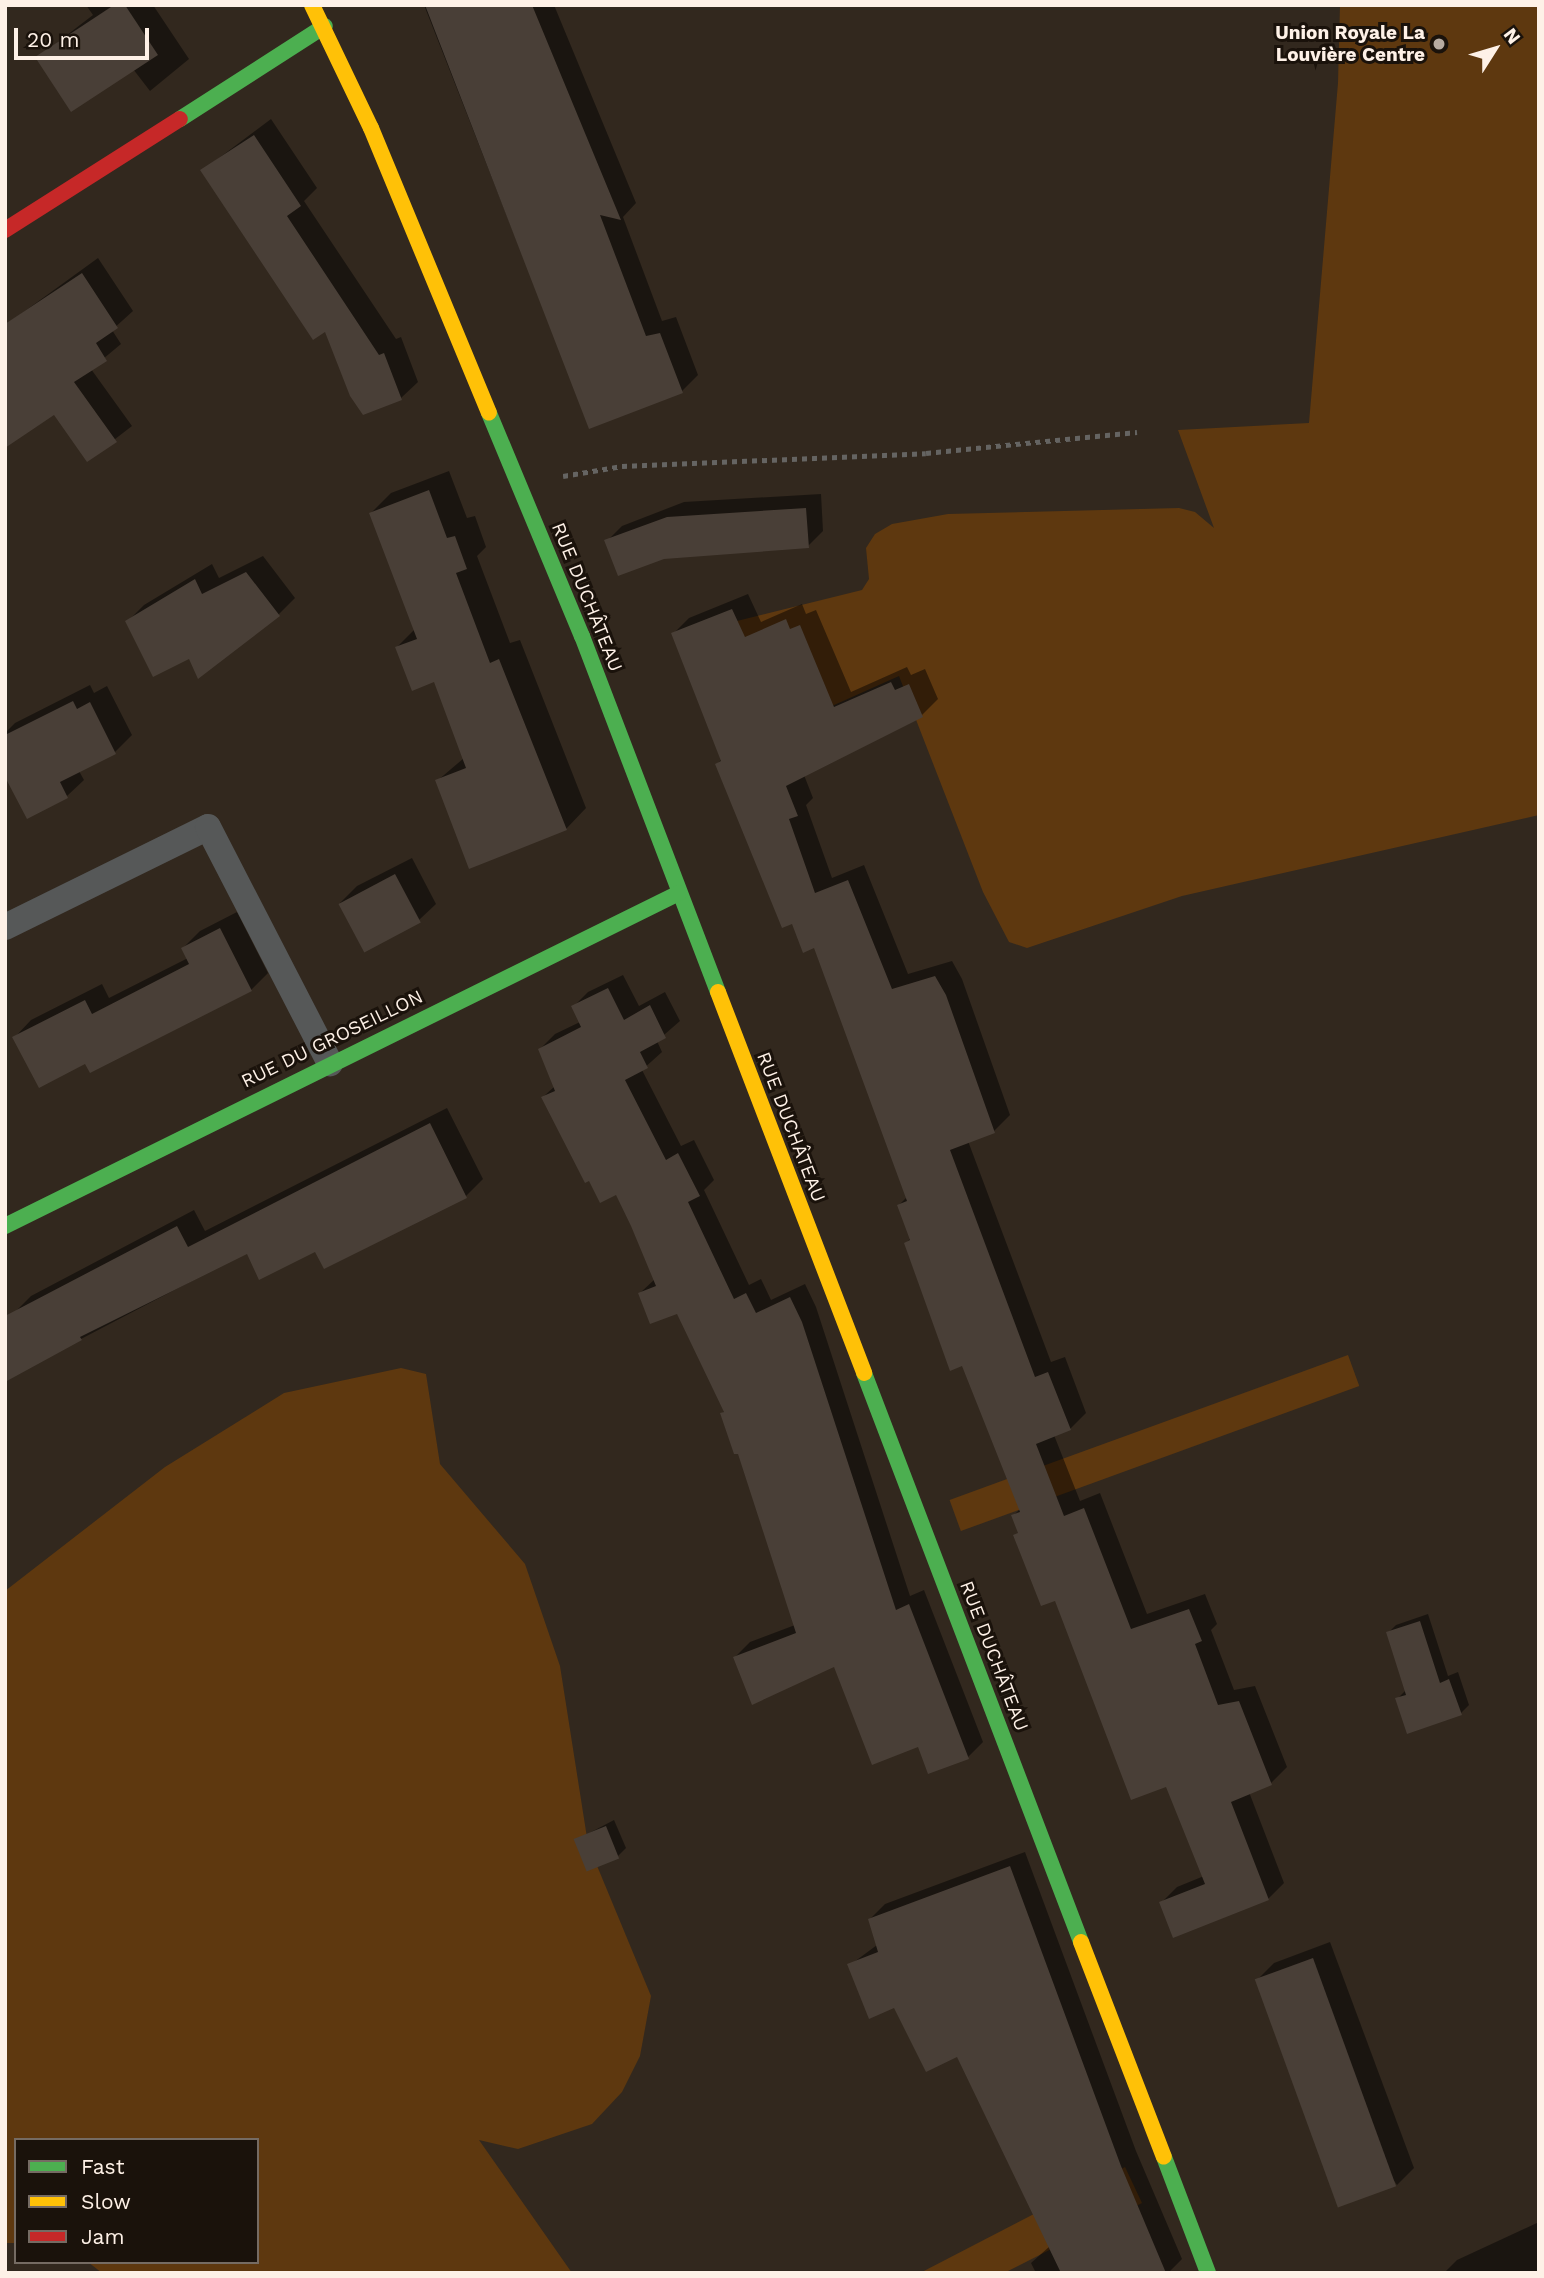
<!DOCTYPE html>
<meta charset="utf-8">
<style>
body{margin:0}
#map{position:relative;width:1544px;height:2278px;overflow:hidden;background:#32281e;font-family:"Work Sans",sans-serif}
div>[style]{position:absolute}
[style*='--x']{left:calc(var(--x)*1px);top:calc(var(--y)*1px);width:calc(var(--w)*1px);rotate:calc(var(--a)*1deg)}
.green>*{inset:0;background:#5e380f;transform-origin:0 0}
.shadow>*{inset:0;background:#0007}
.building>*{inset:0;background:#493f37;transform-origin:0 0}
.path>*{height:4.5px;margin-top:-2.25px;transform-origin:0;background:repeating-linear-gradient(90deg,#656462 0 5px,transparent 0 10px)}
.lane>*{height:26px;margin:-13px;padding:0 13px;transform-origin:13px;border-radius:13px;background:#565858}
.fast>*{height:16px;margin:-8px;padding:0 8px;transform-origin:8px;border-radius:8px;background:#4caf50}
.slow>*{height:16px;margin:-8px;padding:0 8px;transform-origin:8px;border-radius:8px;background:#ffc107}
.jam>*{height:16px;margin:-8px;padding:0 8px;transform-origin:8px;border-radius:8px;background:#c62828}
.dots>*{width:19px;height:19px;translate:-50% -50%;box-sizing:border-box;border:4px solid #1a120b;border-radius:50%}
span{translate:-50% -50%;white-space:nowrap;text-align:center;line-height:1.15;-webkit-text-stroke:6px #1a120b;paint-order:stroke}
.poi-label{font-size:19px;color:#fef1e7;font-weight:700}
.right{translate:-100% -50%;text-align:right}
.street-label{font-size:19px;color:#fef1e7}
.frame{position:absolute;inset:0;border:7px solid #fef1e7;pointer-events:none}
.legend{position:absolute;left:14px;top:2138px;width:245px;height:126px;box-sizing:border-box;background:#1a120b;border:2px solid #756b63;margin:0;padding:9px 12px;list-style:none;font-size:21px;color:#fef1e7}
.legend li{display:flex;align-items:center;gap:14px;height:35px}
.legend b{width:35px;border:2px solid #756b63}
.north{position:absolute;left:1460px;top:14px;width:70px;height:70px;-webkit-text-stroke:5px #1a120b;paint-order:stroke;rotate:53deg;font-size:19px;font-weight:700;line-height:28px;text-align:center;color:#fef1e7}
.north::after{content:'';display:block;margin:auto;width:24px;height:32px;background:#fef1e7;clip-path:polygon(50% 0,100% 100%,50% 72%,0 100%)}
.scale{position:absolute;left:14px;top:28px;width:135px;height:32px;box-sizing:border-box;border:4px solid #fef1e7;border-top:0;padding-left:9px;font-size:21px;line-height:24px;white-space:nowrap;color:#fef1e7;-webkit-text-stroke:5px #1a120b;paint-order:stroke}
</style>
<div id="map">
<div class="green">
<div style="clip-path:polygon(1340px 5px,1539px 5px,1539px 815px,1182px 896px,1027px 948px,1009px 942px,983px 892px,899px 676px,767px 735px,733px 622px,862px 590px,869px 579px,866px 548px,875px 534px,892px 524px,948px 514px,1179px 508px,1195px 512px,1214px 528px,1178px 430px,1309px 423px,1338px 83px)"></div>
<div style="left:1348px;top:1355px;width:33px;height:424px;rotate:70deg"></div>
<div style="clip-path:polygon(401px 1368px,426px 1374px,440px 1464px,525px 1564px,560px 1666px,588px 1844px,651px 1996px,640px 2056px,622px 2092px,592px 2124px,518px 2149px,479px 2140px,572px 2273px,102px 2273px,88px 2262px,257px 2262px,257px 2140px,16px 2140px,16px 2243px,5px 2243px,5px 1591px,165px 1467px,284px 1393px)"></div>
<div style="clip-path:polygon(1125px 2167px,1142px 2203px,1004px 2273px,920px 2273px)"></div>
</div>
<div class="shadow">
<div style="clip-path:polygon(86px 5px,153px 5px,189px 59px,150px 91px,133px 69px,37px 58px,93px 15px)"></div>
<div style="clip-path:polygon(424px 5px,554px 5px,636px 203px,623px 217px,662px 321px,676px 317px,698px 375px,682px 391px,590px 427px)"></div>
<div style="clip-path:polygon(271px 119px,317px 188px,304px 201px,396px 339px,401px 337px,418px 382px,401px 398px,326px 329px,203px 170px)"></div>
<div style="clip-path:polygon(98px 258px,133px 311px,112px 330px,121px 344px,91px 369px,132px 426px,88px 460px,14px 319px)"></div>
<div style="clip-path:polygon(449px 471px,467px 518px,475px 516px,486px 547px,477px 556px,510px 643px,520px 640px,586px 808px,566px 829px,437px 781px,464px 758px,435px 680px,397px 647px,415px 629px,371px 513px,391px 493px)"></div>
<div style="clip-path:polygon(821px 494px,823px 531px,808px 546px,664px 557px,607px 541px,622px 526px,684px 502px)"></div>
<div style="clip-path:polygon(263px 556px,295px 598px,278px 615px,127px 622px,144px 605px,212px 564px,219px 578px)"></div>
<div style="clip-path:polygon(748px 594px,761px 622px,802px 604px,806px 614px,816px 610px,851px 692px,907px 667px,911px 675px,925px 669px,938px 699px,922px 715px,804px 775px,813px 798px,806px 805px,832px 878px,864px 865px,908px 974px,952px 961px,962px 979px,1010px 1115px,994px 1131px,968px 1141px,1051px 1362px,1065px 1357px,1086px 1413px,1070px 1429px,1054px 1435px,1080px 1501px,1100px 1493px,1147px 1614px,1205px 1594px,1217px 1624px,1211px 1630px,1234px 1690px,1255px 1686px,1287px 1767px,1271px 1783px,1249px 1792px,1284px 1883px,1268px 1899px,1161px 1903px,1177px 1887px,1204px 1876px,1167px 1785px,1020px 1532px,1013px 1516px,1021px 1508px,963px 1364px,906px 1243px,911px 1238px,899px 1205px,907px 1197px,815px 946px,793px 921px,717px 764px,722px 759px,673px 634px,689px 618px)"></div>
<div style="clip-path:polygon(90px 685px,94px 693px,107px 686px,132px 735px,115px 752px,79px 771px,84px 780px,67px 796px,5px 753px,5px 733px,15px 723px)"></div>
<div style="clip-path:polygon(412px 858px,436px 904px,419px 920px,340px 903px,357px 886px)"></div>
<div style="clip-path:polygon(237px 912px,268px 973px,251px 990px,86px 1062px,15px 1037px,31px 1020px,102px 984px,109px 998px,188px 958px,183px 948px,200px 931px)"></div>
<div style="clip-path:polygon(623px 975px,639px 1006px,665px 992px,680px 1021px,657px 1041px,662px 1052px,642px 1070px,681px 1146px,694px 1140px,714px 1180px,704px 1190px,749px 1285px,761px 1279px,771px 1300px,805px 1284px,816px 1307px,910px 1596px,924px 1590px,983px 1742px,968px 1757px,929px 1772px,919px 1745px,835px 1665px,735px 1657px,750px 1642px,795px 1625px,739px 1451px,722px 1414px,725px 1410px,677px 1312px,640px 1293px,655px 1279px,617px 1192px,543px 1097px,555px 1086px,540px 1049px,555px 1034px,580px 1022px,573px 1007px,588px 992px)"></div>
<div style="clip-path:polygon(447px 1108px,483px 1179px,466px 1196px,316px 1249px,247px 1252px,81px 1339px,16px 1311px,31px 1296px,194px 1210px,205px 1231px)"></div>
<div style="clip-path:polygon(1428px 1614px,1448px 1676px,1458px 1672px,1469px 1705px,1461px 1713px,1397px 1699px,1406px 1690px,1388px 1633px,1396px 1625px)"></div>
<div style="clip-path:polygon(614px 1820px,626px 1848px,618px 1856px,576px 1840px)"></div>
<div style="clip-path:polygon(1025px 1852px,1136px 2151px,1182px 2259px,1168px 2273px,1036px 2273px,1031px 2263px,1050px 2246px,958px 2055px,850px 1965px,877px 1945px,870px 1919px,885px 1904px)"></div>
<div style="clip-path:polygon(1330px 1942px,1414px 2168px,1397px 2185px,1257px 1980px,1274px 1963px)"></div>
<div style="clip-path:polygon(1539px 2222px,1539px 2273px,1444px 2273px,1457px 2260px)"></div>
</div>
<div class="building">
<div style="clip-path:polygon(114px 5px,125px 5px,158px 55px,71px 112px,35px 57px)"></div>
<div style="clip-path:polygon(425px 5px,532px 5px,621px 220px,600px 215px,646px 336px,660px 333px,683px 393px,589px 429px)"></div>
<div style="clip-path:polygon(254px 135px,301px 206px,287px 216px,379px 355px,384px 353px,402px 400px,363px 415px,350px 396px,325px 332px,313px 340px,200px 170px)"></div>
<div style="clip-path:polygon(82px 273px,118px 328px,96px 343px,107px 361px,74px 382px,117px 442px,87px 462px,54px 415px,5px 448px,5px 324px)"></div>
<div style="clip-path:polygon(429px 490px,447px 538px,455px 536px,467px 569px,456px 573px,490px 663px,499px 659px,567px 830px,469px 869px,435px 780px,466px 768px,434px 682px,412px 691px,395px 647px,417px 639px,369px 513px)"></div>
<div style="clip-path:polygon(806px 508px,809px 548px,664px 559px,618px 576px,604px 540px,667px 517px)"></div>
<div style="clip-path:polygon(246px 572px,280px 616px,198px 679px,189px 659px,153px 677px,125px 621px,195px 579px,202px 594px)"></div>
<div style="clip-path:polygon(732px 609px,745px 637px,786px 619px,790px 629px,800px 625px,834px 707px,891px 682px,895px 690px,909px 684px,923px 717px,786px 786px,798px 816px,789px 819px,815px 893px,848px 880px,892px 989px,935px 976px,946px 995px,995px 1133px,950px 1150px,1035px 1377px,1048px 1372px,1071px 1430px,1036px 1444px,1064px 1516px,1084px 1508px,1131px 1629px,1189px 1609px,1202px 1641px,1195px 1644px,1218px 1705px,1239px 1701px,1272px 1785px,1231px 1802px,1269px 1900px,1173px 1938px,1159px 1902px,1205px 1884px,1166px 1787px,1131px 1800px,1055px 1601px,1041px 1606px,1013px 1535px,1018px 1533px,1011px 1515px,1020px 1512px,962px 1366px,950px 1371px,904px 1243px,910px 1240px,897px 1205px,907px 1201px,814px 948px,803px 953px,792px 924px,782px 928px,715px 764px,721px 761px,671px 633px)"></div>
<div style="clip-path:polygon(73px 701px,77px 709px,90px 702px,116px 754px,60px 782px,68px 798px,27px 819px,5px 777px,5px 735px)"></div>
<div style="left:395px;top:874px;width:55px;height:64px;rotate:62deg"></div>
<div style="clip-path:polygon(220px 928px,252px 991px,90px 1073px,85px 1064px,39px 1088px,12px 1037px,85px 1000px,92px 1014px,189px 964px,181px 948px)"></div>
<div style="clip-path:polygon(608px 988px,624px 1020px,650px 1005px,666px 1038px,640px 1052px,648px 1068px,625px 1080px,666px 1160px,678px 1153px,700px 1196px,688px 1202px,734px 1299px,746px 1293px,756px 1313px,790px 1297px,802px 1322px,896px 1610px,909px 1604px,969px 1759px,928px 1774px,918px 1747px,872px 1765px,834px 1667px,752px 1705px,733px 1657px,796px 1633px,738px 1454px,734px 1454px,720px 1413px,724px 1412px,677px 1314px,650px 1324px,638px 1293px,656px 1286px,631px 1226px,616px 1195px,600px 1203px,589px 1181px,585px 1183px,541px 1097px,555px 1091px,538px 1049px,581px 1027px,571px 1006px)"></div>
<div style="clip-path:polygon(430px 1123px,467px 1198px,324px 1269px,315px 1252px,259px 1280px,247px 1254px,80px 1337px,82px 1340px,5px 1382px,5px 1316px,177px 1226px,188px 1247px)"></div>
<div style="clip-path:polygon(1420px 1621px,1440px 1683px,1449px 1679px,1462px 1715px,1407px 1734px,1395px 1698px,1406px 1695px,1386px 1632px)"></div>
<div style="left:606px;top:1826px;width:35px;height:35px;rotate:68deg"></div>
<div style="clip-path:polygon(1010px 1866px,1121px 2166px,1166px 2273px,1061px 2273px,957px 2057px,926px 2072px,894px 2008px,869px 2019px,847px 1964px,878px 1952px,868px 1919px)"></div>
<div style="left:1313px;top:1958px;width:243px;height:62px;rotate:70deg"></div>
</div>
<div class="path">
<div style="--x:563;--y:476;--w:60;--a:-9.6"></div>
<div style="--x:622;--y:466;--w:304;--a:-2.4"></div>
<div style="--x:926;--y:453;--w:212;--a:-5.7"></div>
</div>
<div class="lane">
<div style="--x:5;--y:927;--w:226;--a:-26.2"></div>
<div style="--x:208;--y:827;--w:266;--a:62.7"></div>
</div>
<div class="fast">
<div style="--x:180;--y:119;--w:172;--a:-32.7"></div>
<div style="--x:489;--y:413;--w:242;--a:67.4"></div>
<div style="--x:582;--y:636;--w:381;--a:69.1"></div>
<div style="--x:5;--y:1226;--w:752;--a:-26.29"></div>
<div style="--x:864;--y:1373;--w:609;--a:69.12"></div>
<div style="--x:1164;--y:2157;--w:124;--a:69.2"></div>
</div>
<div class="slow">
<div style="--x:312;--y:5;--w:136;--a:64.4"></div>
<div style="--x:371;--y:128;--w:308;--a:67.5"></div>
<div style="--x:718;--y:992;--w:408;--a:69"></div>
<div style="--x:1081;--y:1942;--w:230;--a:68.9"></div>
</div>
<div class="jam">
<div style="--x:5;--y:230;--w:207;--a:-32.4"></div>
</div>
<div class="dots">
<div style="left:1439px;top:44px;background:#b7aba1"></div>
</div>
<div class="poi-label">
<span class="right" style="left:1425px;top:44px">Union Royale La<br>Louvière Centre</span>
</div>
<div class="street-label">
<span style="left:587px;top:597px;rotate:68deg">RUE DUCHÂTEAU</span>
<span style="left:332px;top:1039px;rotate:-26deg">RUE DU GROSEILLON</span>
<span style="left:791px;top:1127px;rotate:69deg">RUE DUCHÂTEAU</span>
<span style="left:994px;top:1656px;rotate:69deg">RUE DUCHÂTEAU</span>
</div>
<div class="frame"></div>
<ul class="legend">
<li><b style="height:9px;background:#4caf50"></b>Fast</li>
<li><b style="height:9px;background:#ffc107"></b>Slow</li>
<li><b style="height:9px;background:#c62828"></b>Jam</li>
</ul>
<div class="north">N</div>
<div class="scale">20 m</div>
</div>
